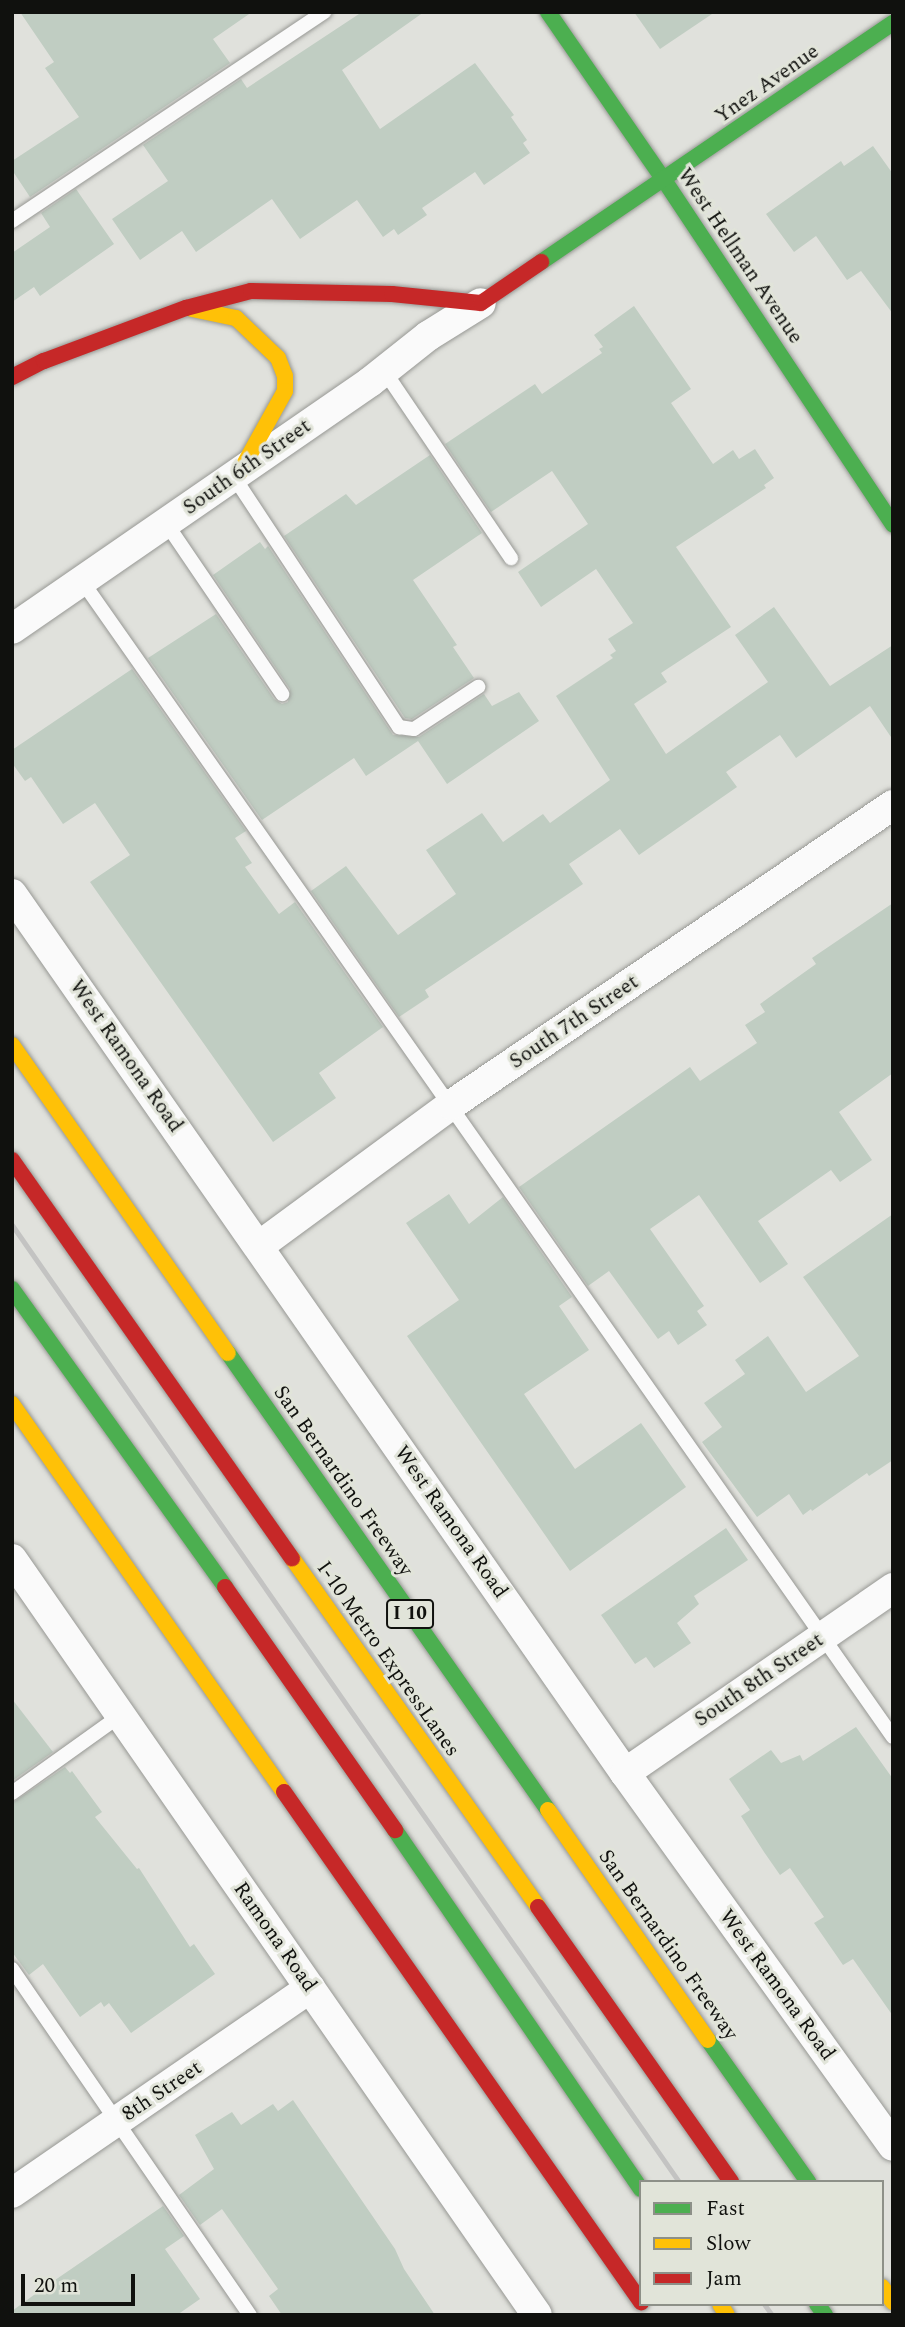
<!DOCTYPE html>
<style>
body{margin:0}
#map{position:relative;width:905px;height:2327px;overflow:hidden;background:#e0e1dc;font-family:Spectral,serif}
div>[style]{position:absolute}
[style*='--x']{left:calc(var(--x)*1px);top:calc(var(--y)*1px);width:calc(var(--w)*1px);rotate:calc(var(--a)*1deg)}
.building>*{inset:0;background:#c0cdc2}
.roads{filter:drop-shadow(0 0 2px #979894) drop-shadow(0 0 2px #979894)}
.lane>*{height:14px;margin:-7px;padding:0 7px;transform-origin:7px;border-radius:7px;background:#fafafa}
.street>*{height:30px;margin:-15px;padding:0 15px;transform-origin:15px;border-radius:15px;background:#fafafa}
.fast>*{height:16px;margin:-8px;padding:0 8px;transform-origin:8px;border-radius:8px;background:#4caf50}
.slow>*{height:16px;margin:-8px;padding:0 8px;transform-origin:8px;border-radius:8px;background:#ffc107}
.jam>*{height:16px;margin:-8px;padding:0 8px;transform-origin:8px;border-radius:8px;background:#c62828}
.rail>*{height:5px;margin:-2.5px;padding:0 2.5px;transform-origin:2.5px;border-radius:2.5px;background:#c3c3c2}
span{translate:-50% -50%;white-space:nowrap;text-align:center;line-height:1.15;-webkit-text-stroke:6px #e1e4d9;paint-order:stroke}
.shield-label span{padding:2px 5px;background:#e1e4d9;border:2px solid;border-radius:5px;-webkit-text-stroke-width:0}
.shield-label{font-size:19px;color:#10110e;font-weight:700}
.street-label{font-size:21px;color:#10110e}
.frame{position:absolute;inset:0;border:14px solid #10110e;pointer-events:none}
.legend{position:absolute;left:639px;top:2180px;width:245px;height:126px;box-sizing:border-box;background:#e1e4d9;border:2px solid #8d9088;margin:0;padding:9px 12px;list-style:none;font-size:21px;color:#10110e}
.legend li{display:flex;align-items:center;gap:14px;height:35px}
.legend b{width:35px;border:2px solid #8d9088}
.scale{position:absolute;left:21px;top:2274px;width:114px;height:32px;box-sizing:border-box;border:4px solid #10110e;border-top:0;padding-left:9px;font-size:21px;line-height:24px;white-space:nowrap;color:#10110e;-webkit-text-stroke:5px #e1e4d9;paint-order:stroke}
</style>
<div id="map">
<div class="building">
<div style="clip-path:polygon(20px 12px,252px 12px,213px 39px,230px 63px,30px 197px,12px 170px,12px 161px,79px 117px,45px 68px,54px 62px)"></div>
<div style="clip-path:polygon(362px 12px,424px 12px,342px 70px,380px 129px,475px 63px,514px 115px,511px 117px,527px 140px,523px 143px,530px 153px,484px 185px,475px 172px,422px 208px,427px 215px,398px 235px,394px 229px,383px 237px,357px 200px,300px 239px,272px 199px,196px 252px,182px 231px,140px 260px,112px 219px,168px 181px,143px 145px,241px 79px,247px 88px)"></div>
<div style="clip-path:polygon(634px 12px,715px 12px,660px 49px)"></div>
<div style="clip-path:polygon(873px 146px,893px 174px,893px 314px,861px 271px,847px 280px,816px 236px,794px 252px,766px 214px,841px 161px,844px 166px)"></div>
<div style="clip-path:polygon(76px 189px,114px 244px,40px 296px,34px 287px,12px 302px,12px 253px,50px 227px,41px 213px)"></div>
<div style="clip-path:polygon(634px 306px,691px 389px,671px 403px,713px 464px,733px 450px,739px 459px,755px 449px,774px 478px,764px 485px,766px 488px,676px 547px,731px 627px,661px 673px,667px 682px,634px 704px,666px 754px,768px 682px,735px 635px,774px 607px,830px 686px,893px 645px,893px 740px,870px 706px,796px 758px,780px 735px,726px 772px,737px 787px,639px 855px,620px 829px,569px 864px,583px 884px,425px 990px,429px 997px,399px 1017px,311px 891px,346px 866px,398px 935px,456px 894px,426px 850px,482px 813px,503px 842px,543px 814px,550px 823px,610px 780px,556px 696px,613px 658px,610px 655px,616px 651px,608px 639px,633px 623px,596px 569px,541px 607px,518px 572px,588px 524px,552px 471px,491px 512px,445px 444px,535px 384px,542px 394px,602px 353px,599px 349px,603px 347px,594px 335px)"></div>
<div style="clip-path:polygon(430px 455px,482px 533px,413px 580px,457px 645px,453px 647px,474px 678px,412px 719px,405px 718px,284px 536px,346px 494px,356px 505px)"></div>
<div style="clip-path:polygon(260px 542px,265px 549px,268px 546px,393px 735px,419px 737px,484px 694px,492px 706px,519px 692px,539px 721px,447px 784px,418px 741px,366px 776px,354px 758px,262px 820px,148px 658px,216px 614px,274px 699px,282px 704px,288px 702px,290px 689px,213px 575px)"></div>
<div style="clip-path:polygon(132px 669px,246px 831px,235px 838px,252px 863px,245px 867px,279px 914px,295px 902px,383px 1027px,319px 1073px,336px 1098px,273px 1142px,90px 882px,130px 855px,95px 803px,63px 824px,31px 777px,25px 781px,12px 763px,12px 750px)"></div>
<div style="clip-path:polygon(893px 903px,893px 1073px,839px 1112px,872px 1160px,840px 1182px,831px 1170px,758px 1221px,788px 1264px,760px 1283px,699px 1195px,650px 1229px,704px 1306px,697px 1311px,707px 1325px,678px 1345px,669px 1331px,658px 1339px,609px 1271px,588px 1286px,519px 1187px,690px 1067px,700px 1081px,757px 1043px,745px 1025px,765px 1012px,760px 1004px,816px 964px,812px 958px)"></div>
<div style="clip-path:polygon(449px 1194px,469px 1224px,503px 1197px,572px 1297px,559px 1306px,589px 1350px,524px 1394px,575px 1469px,641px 1423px,686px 1487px,570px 1571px,407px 1336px,459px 1300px,406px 1223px)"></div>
<div style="clip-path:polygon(893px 1214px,893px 1460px,869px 1476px,867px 1473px,812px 1511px,811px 1509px,803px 1515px,789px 1494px,757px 1517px,702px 1442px,722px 1427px,704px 1403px,745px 1374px,735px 1360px,768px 1336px,806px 1392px,859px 1356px,803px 1277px)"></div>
<div style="clip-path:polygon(726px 1528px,748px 1560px,694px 1596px,699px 1604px,677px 1623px,691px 1643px,654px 1668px,646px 1657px,635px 1664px,601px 1615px)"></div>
<div style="clip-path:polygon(12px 1699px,53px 1752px,12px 1781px)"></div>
<div style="clip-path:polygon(856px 1727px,893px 1779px,893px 2016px,853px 1959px,843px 1965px,814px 1923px,824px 1917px,790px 1868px,780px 1875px,764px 1852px,741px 1816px,750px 1810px,729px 1779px,771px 1750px,781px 1763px,800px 1755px,803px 1761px)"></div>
<div style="clip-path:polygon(65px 1767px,70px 1773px,72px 1771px,102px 1812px,95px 1817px,137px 1869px,139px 1868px,190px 1947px,194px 1944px,215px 1974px,131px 2033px,109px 2003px,104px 2007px,101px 2002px,80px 2017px,43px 1964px,29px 1975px,12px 1952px,12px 1803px)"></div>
<div style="clip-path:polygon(293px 2100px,395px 2249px,404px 2269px,435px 2315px,282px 2315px,269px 2296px,278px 2289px,222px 2209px,200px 2225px,179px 2195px,214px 2169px,195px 2135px,232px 2112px,241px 2125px,273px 2104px,278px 2111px)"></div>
<div style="clip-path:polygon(163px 2206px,184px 2236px,165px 2249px,200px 2299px,177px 2315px,12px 2315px,12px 2311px,42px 2289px)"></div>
</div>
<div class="roads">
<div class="lane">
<div style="--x:12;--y:221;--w:376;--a:-33.8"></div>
<div style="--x:385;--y:372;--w:225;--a:55.9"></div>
<div style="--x:234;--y:477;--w:300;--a:56.6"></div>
<div style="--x:399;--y:727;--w:15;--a:8"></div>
<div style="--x:414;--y:729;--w:77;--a:-33.3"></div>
<div style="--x:166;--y:523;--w:207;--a:55.8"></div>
<div style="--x:82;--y:581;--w:1412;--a:54.95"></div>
<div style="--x:12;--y:1793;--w:134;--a:-35.6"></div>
<div style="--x:12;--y:1969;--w:420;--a:55.5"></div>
</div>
<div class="street">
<div style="--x:12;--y:629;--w:435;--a:-34.6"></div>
<div style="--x:370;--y:382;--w:74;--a:-38.4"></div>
<div style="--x:428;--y:336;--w:62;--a:-31.9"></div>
<div style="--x:12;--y:894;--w:1072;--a:55.11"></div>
<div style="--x:625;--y:1773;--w:459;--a:54.3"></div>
<div style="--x:259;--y:1246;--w:238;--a:-36.3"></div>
<div style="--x:451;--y:1105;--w:534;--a:-34.17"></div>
<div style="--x:12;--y:1559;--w:920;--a:55.22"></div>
<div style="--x:625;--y:1773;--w:326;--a:-34.6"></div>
<div style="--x:12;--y:2193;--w:362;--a:-34.5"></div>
</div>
<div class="fast">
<div style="--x:548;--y:12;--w:204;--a:55.4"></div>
<div style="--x:664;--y:180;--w:414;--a:56.4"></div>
<div style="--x:541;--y:262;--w:425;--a:-34.2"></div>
<div style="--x:12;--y:1289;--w:366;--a:54.4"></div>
<div style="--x:228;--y:1353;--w:558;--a:55"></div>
<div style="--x:395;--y:1830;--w:435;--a:55.6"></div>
<div style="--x:708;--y:2040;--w:174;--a:54.8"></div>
<div style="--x:817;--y:2304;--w:14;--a:54"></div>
</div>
<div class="slow">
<div style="--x:192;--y:309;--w:45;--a:11.6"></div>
<div style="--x:236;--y:318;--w:58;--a:43.6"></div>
<div style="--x:278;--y:358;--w:19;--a:69"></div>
<div style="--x:285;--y:376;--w:15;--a:90"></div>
<div style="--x:285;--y:391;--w:93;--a:119.1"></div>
<div style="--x:12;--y:1045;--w:376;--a:55"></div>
<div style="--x:12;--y:1404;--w:474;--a:55"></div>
<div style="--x:292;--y:1558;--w:427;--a:54.8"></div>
<div style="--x:548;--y:1810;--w:280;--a:55.2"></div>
<div style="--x:882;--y:2287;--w:19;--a:54"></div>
<div style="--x:720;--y:2304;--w:13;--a:58"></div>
</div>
<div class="jam">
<div style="--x:12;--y:377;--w:36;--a:-27"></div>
<div style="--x:44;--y:361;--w:152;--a:-20.5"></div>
<div style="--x:186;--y:308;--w:67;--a:-14.7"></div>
<div style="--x:251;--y:291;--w:141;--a:1.2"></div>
<div style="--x:392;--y:294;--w:89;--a:5.8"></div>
<div style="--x:481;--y:303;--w:73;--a:-34.3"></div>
<div style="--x:12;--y:1160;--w:487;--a:54.9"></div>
<div style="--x:225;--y:1587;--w:297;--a:55"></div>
<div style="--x:284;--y:1792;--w:623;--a:55.01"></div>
<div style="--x:538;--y:1907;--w:336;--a:54.9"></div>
</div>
</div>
<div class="rail">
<div style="--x:12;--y:1225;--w:1167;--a:55.12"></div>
<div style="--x:764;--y:2304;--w:14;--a:54"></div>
</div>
<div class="shield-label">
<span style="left:410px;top:1614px">I 10</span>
</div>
<div class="street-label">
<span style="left:767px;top:84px;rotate:-35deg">Ynez Avenue</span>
<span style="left:740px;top:256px;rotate:56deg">West Hellman Avenue</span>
<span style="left:247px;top:467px;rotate:-35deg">South 6th Street</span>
<span style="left:574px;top:1022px;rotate:-34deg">South 7th Street</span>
<span style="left:126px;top:1056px;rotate:55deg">West Ramona Road</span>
<span style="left:343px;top:1481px;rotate:55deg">San Bernardino Freeway</span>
<span style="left:451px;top:1522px;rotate:55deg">West Ramona Road</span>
<span style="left:388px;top:1659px;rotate:55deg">I-10 Metro ExpressLanes</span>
<span style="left:759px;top:1680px;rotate:-34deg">South 8th Street</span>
<span style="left:275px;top:1937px;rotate:55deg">Ramona Road</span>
<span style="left:668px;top:1945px;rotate:55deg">San Bernardino Freeway</span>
<span style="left:777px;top:1985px;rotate:54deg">West Ramona Road</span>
<span style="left:162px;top:2091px;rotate:-34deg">8th Street</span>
</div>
<div class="frame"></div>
<ul class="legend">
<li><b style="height:9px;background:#4caf50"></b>Fast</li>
<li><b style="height:9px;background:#ffc107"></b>Slow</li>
<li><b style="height:9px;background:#c62828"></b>Jam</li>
</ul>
<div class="scale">20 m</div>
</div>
